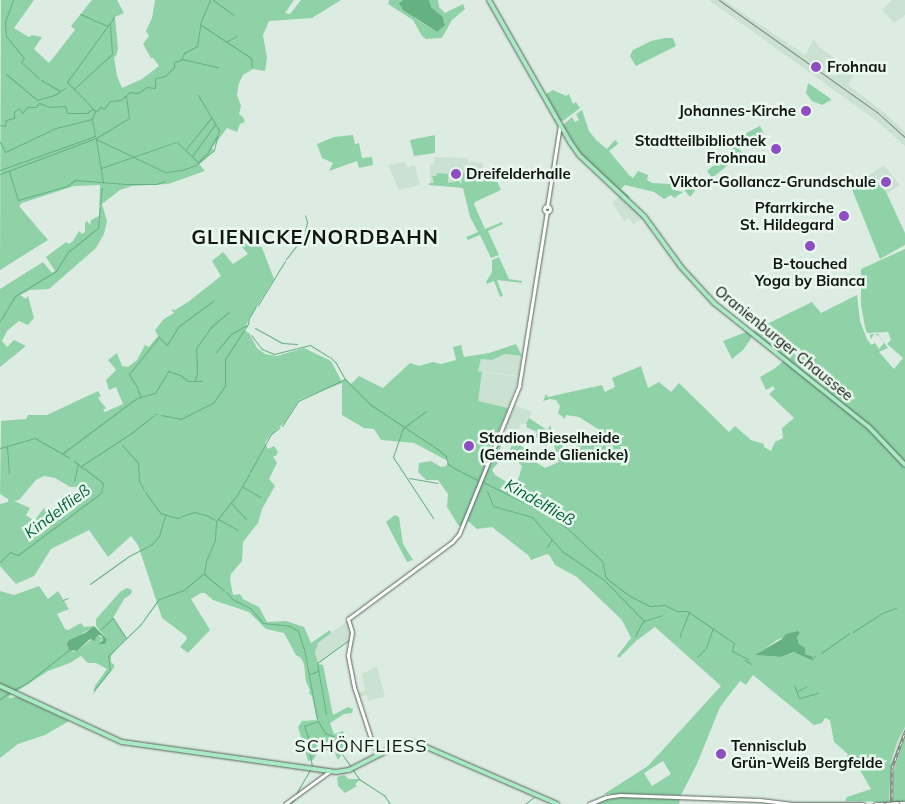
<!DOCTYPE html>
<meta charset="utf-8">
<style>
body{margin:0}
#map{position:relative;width:905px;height:804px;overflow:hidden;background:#ddece2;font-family:Mulish,sans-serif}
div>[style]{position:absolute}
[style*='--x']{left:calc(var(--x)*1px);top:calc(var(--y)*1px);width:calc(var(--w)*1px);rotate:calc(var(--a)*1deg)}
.built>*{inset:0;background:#cbe1d2}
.green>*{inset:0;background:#8fd2a7;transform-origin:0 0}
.water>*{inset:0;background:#65b183}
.stream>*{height:1px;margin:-0.5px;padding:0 0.5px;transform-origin:0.5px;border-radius:0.5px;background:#65b183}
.roads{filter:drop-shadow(0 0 1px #57645b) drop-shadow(0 0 1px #57645b)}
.secondary>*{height:3px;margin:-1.5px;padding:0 1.5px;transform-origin:1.5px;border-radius:1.5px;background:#fff}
.secondary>.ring{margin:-1.5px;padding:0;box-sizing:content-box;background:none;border:3px solid #fff;border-radius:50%}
.primary>*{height:4px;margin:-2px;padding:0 2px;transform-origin:2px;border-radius:2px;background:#a9eac4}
.tram>*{height:1px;margin:-0.5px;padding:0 0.5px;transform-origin:0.5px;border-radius:0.5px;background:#7a847d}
.rail>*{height:3px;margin-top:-1.5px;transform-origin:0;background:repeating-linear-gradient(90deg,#eaf9ef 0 4px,#7a847d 0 8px);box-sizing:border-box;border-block:1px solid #7a847d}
.bridges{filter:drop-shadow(0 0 1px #57645b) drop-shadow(0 0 1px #57645b)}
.secondary-bridge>*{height:3px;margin:-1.5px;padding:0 1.5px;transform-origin:1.5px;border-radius:1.5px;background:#fff}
.dots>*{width:14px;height:14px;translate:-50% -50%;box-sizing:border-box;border:2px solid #eaf9ef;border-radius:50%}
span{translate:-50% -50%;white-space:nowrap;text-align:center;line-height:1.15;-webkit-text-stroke:5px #eaf9ef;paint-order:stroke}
.poi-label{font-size:15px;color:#111612;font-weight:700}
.left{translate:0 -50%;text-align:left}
.right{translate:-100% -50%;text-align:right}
.street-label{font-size:15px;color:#111612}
.water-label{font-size:16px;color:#04643a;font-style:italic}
.quarter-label{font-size:18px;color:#111612;letter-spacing:1px}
.district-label{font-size:20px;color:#111612;font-weight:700;letter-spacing:1px}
</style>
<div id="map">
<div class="built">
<div style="clip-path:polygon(709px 0,724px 0,805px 55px,814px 39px,819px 47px,833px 57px,834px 63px,830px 69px,824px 69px,835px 77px,835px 73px,838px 74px,843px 68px,848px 68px,855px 73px,848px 85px,885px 113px,905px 132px,905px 146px,877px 121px)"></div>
<div style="clip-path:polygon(892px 0,905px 0,905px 15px,894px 23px,882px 10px)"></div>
<div style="clip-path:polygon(434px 157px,467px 158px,469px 162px,483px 163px,482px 174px,469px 171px,463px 176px,461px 184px,430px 183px,430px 164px,434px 164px)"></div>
<div style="clip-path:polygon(405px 162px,407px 168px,415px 165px,420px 185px,399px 190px,388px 165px)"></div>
<div style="clip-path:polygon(884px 165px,900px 185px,887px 194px,869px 175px)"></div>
<div style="clip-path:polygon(620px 197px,627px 202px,643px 218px,633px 225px,629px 218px,624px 221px,612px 202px)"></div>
<div style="clip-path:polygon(505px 354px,522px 356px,519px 376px,478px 371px,481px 359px,492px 360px)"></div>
<div style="clip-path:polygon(482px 372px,519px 377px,508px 408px,477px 401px)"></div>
<div style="clip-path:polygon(515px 405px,532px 412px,526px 424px,521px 424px,516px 436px,509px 433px,505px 428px)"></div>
<div style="clip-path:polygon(347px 621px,351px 631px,350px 639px,317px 662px,315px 648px,318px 643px)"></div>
<div style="clip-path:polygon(377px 666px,385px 696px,368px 701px,367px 695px,359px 697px,358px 693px,365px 690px,362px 674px)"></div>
<div style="clip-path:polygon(905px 727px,905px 736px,893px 773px,894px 804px,889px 804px,891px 762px,897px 742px)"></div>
</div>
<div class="green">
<div style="clip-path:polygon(1px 0,34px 0,14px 28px,29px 37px,32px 35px,42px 37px,34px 49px,49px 63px,75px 30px,71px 26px,92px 0,117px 0,124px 13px,115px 17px,118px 49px,116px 56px,114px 57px,117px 76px,122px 88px,142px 79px,159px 66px,153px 58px,151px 58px,143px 44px,149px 36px,146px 31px,152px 18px,155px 0,294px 0,285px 13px,290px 14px,301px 0,341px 0,312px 18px,269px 21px,263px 35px,267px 58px,265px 71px,253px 69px,243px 75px,239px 83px,237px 95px,241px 106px,239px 114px,243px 117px,245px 122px,240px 124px,237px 132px,227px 128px,212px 148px,214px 150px,199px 164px,205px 171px,168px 184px,132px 186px,120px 190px,102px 204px,107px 221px,104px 234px,96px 248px,49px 289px,30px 290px,20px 295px,26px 299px,28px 296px,34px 318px,28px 325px,19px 321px,7px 331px,2px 341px,7px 347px,14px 340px,26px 346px,0 367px,0 289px,43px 262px,52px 273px,55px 271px,46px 257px,66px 242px,69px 244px,73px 241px,79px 231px,82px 234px,85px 232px,85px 223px,87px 221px,90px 225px,91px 220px,99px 216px,100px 185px,74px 186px,22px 203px,19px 206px,48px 240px,0 270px)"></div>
<div style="clip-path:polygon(389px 0,403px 0,400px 2px,416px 19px,437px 32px,445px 23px,443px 17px,430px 6px,429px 0,438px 0,439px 7px,445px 13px,463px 4px,465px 9px,452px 20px,442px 38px,426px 39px,422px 36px,413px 20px,388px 4px)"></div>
<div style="clip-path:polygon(665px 38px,673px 38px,676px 46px,636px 66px,630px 56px,633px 50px,651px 41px)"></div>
<div style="clip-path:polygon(808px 83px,831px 99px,831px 100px,822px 105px,812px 101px,806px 93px)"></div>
<div style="clip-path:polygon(553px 90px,566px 96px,569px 94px,573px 104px,576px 102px,580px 108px,563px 121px,560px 120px,546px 94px)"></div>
<div style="clip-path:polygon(582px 110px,589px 131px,597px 141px,607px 149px,615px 140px,617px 142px,618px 144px,609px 151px,629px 175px,633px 178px,638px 171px,648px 175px,647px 180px,652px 183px,670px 184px,670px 181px,673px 181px,671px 185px,675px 187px,674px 190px,683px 192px,692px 185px,695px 191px,690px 197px,685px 191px,674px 198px,671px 195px,664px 199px,654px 192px,625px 185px,621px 189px,630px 197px,628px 198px,581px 154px,563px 125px,572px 117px,575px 122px,579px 120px,576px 114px)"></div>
<div style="left:760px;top:126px;width:9px;height:28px;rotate:63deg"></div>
<div style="clip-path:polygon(353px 135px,355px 144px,359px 143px,362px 158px,372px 157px,373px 165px,359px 168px,357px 161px,329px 171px,333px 163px,322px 158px,317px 144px,334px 137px)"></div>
<div style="clip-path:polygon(435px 135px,435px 153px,414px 156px,410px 140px)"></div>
<div style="clip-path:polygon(736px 146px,743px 153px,712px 178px,707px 171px)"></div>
<div style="clip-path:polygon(470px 167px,478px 174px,493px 172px,494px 174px,507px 171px,506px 177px,497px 181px,501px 190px,475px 202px,474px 204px,485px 229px,502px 222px,503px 224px,488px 231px,499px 255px,491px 258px,480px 235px,468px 240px,466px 237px,478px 232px,470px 217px,463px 188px,429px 185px,429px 183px,434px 183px,432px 176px,436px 176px,437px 173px,448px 174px,448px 183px,458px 181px,461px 184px,463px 173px,469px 171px)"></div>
<div style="clip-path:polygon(869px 175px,886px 192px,905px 233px,905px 245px,880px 259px,849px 182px)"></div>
<div style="clip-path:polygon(evenodd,241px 238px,248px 246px,259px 240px,274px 279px,250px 317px,244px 330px,249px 333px,257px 348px,265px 354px,277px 356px,304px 348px,331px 361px,342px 382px,346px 379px,351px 384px,359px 376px,383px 388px,410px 363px,419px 366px,433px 362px,441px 364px,456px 360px,453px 347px,461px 345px,464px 357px,489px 353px,516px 344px,522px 356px,505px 354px,492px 360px,481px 359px,478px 371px,482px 372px,478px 401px,508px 408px,496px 437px,488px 466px,500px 437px,504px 439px,495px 461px,498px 463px,492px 470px,495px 475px,510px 484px,518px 480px,522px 466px,509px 453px,512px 443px,529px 449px,537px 463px,545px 468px,559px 462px,554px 445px,560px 439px,565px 453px,568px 455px,577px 451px,574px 438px,585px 445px,602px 435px,598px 429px,579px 417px,566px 415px,565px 419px,558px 413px,560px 406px,556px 400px,550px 399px,543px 401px,546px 394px,548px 397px,602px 385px,605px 392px,615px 387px,612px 378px,641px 366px,648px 388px,659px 382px,671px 392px,679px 383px,729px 432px,735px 426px,751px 440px,764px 444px,764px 447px,771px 451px,775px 442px,783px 438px,782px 428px,794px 418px,769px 394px,775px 389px,773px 386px,766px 390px,760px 377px,774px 369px,786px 359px,754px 332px,755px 328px,761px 335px,765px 335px,762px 336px,764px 338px,770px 332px,767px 324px,812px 302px,821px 313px,857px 295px,860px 321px,867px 339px,871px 345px,875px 343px,879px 349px,884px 343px,879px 336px,874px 334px,871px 339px,870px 336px,871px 334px,878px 334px,888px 348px,879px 352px,894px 369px,903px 358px,887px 344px,891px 340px,888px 332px,867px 333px,865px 327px,861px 305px,861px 269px,905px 249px,905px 727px,897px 742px,891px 762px,889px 802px,845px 801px,847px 797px,871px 789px,857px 765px,853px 767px,847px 757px,848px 754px,834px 742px,830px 720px,825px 718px,822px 723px,814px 725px,753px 675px,746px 685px,740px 681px,720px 707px,697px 764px,681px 795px,604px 794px,648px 766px,721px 686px,655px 627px,636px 641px,619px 658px,617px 656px,631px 638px,622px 620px,577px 577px,555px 565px,550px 556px,547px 554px,531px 560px,528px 555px,492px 527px,477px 529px,468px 521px,464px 528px,458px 525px,447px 507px,448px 494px,438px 480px,426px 480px,418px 472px,419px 463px,431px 461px,441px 467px,446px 466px,448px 461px,414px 443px,381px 440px,374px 429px,364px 428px,342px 415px,342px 383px,299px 400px,284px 423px,271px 434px,265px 443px,268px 449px,274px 446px,278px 452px,276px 456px,273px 456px,277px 463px,269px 479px,275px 486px,262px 509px,258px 523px,243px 542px,242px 561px,231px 574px,230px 579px,233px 595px,240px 594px,243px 599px,259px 607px,267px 622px,286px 621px,304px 627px,311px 643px,330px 630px,331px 633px,318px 643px,315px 652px,318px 664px,323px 665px,333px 715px,348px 707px,353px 709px,352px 713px,344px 714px,330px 723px,334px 734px,343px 731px,350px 749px,339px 750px,341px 756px,338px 760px,331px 743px,329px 750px,320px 749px,313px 760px,308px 761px,298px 727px,302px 721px,317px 720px,312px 696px,309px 693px,310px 690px,306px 682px,304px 664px,301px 658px,296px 655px,284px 633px,266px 629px,249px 612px,213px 600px,205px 593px,201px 593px,191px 599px,210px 630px,188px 653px,180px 647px,187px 639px,186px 636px,162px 618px,138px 545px,131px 536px,108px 557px,89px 530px,51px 549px,34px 576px,16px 584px,0 566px,0 504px,8px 502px,8px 499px,0 494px,1px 421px,26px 419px,28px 415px,47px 415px,98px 391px,101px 396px,98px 398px,106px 408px,103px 410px,105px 412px,123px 404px,116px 387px,109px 390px,108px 387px,106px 380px,116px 370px,108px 360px,117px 353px,122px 366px,128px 367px,137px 360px,145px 345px,149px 347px,158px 336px,155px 330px,164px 319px,174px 313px,171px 309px,175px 310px,188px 302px,221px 276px,212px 261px,223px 252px,233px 264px,248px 254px,237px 241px,241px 238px,44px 476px,55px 478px,70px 487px,81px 487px,79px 496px,70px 495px,65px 508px,57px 517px,44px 508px,34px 521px,26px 515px,30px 508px,14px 501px,19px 500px,36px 480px,44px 476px,241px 238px,797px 632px,800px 633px,797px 637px,799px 644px,805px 654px,812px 656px,812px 661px,795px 652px,781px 657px,756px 655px,777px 640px,797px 632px,241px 238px,663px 761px,671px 774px,652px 786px,644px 773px,663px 761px)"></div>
<div style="clip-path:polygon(499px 257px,509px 279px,522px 281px,522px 283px,497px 280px,503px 296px,500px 297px,494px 281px,487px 284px,486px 282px,492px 272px,492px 260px)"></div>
<div style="clip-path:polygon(746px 332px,752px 336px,750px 340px,743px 350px,732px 359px,723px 341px)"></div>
<div style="clip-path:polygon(529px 418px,547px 430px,551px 425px,551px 429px,557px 435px,560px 433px,557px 441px,546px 446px,541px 441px,544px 436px,540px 434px,534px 440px,537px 432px,526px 427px,527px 424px,522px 423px,526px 424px)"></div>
<div style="clip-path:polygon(395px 515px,399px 517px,403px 544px,413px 560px,407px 562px,386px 522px)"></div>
<div style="clip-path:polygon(39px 586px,48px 599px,58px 591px,69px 609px,57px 614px,65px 629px,68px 630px,81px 623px,84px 627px,94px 626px,79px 636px,72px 652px,77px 651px,97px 635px,103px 638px,98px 644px,107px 639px,96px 626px,96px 619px,121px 591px,127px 588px,132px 590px,131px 594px,124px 599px,113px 618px,126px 638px,111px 656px,111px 662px,115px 666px,93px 694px,95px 686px,107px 669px,96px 663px,88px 663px,81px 656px,70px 663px,48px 671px,16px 692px,0 685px,0 591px,14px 595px)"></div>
<div style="clip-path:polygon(0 687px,12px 693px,8px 698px,18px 697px,69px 721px,45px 735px,18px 744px,0 758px)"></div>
<div style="clip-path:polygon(905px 736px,905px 801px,894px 802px,893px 773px)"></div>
<div style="clip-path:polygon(344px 775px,349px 779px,361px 779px,355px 784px,357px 786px,345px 793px,338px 786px,337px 777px)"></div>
<div style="clip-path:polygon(615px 797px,664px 797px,680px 799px,679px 804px,595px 804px)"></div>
</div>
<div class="water">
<div style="clip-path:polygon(403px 0,429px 0,431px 7px,443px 17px,445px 25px,437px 32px,403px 10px,399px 3px)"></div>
<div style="clip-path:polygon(94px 626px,107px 639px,105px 644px,98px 644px,103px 640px,102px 636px,99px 635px,96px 637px,95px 641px,90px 639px,77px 651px,69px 650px,67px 644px,69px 640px,85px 633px)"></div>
<div style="clip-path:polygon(798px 631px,800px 633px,797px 637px,799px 644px,805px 648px,805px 654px,812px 656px,813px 661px,794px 652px,781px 657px,755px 655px,782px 639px,786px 634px)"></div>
</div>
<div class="stream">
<div style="--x:13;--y:0;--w:23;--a:110"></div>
<div style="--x:5;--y:22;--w:14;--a:86"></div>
<div style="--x:6;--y:36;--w:28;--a:51"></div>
<div style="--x:24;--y:58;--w:5;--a:127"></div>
<div style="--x:21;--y:62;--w:24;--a:42"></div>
<div style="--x:213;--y:0;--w:26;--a:36"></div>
<div style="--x:80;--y:14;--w:13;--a:23"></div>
<div style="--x:93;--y:20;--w:16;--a:22"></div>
<div style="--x:201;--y:25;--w:60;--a:33.4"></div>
<div style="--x:251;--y:58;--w:9;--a:84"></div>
<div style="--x:226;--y:42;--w:12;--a:-31"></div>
<div style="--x:182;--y:59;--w:37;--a:13"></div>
<div style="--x:6;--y:74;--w:40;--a:40"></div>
<div style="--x:37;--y:100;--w:19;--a:-16"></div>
<div style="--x:41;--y:80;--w:22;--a:30"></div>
<div style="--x:75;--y:88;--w:50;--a:-42.6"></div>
<div style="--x:112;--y:54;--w:30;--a:-94"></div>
<div style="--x:56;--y:94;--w:11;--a:-34"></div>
<div style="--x:86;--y:101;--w:27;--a:-135"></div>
<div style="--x:67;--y:82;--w:80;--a:-54.1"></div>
<div style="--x:87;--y:102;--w:9;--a:49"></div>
<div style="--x:95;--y:111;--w:9;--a:111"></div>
<div style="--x:92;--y:119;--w:17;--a:80"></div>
<div style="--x:0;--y:125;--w:5;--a:11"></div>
<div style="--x:5;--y:126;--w:6;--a:-81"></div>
<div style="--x:6;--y:120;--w:8;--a:-14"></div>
<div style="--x:14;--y:118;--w:6;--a:-90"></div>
<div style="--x:14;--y:112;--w:6;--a:-39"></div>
<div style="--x:19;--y:108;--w:6;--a:59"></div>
<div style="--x:22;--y:113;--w:8;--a:-50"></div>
<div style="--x:27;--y:107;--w:9;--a:0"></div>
<div style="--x:36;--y:107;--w:5;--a:-53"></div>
<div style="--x:39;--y:103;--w:12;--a:20"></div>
<div style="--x:50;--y:107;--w:15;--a:-4"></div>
<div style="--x:65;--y:106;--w:7;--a:74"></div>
<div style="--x:67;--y:113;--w:20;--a:0"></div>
<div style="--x:87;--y:113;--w:6;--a:-39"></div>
<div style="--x:92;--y:109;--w:5;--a:22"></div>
<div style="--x:97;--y:111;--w:5;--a:-53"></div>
<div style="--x:100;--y:107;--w:4;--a:27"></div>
<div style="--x:104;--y:109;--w:10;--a:-53"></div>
<div style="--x:110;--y:101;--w:11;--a:-5"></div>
<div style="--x:121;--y:100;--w:12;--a:-42"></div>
<div style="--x:130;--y:92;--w:8;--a:7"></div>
<div style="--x:138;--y:93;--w:11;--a:-34"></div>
<div style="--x:147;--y:87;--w:8;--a:7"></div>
<div style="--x:155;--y:88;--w:10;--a:-90"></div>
<div style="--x:155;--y:78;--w:10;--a:-11"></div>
<div style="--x:165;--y:76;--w:13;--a:-45"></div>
<div style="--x:174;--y:67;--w:5;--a:-90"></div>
<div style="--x:174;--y:62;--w:7;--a:-16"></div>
<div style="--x:181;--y:60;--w:8;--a:-67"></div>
<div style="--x:184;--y:53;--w:15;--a:-28"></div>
<div style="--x:197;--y:46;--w:25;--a:-81"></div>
<div style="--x:201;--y:21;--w:23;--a:-67"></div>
<div style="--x:96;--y:139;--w:76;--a:25.6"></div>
<div style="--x:165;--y:172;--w:17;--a:-7"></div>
<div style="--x:182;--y:170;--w:15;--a:-20"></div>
<div style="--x:96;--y:140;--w:43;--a:80.5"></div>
<div style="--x:0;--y:142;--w:11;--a:63"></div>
<div style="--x:5;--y:152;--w:56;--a:-25.2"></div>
<div style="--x:56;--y:128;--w:37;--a:-14"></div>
<div style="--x:177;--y:142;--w:28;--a:44"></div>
<div style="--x:186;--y:149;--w:40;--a:-51"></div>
<div style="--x:192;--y:156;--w:39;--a:-54"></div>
<div style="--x:198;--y:162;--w:14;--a:-45"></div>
<div style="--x:208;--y:152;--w:18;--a:-61"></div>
<div style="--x:197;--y:164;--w:22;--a:-39"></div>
<div style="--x:214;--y:150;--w:21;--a:-76"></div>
<div style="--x:219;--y:130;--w:41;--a:-121"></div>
<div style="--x:101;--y:168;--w:79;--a:-19.1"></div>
<div style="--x:0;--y:170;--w:101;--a:-19.7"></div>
<div style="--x:9;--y:171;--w:30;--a:73"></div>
<div style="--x:18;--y:200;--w:51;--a:-15.9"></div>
<div style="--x:67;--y:186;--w:10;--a:-37"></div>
<div style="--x:75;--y:180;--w:51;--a:4.5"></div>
<div style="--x:126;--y:184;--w:30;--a:0"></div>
<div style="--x:156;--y:184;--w:9;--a:-18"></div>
<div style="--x:0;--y:174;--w:103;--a:-20.6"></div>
<div style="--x:96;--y:138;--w:39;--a:-31"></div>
<div style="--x:129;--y:118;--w:22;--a:-98"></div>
<div style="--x:100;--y:204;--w:16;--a:-83"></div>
<div style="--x:286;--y:259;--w:29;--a:-52"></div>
<div style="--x:304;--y:236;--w:14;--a:-78"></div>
<div style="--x:307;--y:222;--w:7;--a:-106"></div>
<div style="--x:258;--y:305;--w:52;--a:-58.5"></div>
<div style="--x:0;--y:321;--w:29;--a:-59"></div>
<div style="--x:15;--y:296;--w:48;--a:-31.4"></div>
<div style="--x:56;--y:271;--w:22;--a:-58"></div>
<div style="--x:68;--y:252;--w:38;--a:-39"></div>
<div style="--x:98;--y:228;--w:21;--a:-85"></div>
<div style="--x:255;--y:328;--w:31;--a:29"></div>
<div style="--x:282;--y:343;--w:15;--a:4"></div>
<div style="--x:251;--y:335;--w:18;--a:52"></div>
<div style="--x:262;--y:349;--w:13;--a:23"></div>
<div style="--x:274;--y:354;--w:37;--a:-14"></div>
<div style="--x:310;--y:345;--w:22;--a:32"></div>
<div style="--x:216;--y:352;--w:23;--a:-50"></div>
<div style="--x:231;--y:334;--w:18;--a:-29"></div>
<div style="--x:330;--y:357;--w:8;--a:45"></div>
<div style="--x:336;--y:363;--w:18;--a:61"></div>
<div style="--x:345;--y:379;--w:37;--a:45"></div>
<div style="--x:371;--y:405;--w:78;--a:33.5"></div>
<div style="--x:436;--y:448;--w:13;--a:39"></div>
<div style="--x:446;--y:456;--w:8;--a:76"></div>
<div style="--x:448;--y:464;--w:7;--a:34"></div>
<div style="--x:454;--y:468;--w:27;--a:27"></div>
<div style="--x:195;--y:380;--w:7;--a:-74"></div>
<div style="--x:197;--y:373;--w:25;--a:-92"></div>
<div style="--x:196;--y:348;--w:26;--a:-54"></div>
<div style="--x:211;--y:327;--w:23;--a:-40"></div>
<div style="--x:135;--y:384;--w:12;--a:-121"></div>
<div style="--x:129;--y:374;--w:48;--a:-51"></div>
<div style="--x:159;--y:337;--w:11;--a:45"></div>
<div style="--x:167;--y:345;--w:22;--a:-58"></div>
<div style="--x:179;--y:326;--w:42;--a:-36.3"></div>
<div style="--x:136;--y:385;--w:12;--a:70"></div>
<div style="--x:119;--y:411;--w:22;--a:-36"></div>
<div style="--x:137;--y:398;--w:19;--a:-16"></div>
<div style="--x:155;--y:393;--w:26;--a:-59"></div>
<div style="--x:168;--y:371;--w:13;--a:18"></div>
<div style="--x:180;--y:375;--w:10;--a:37"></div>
<div style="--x:188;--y:381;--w:14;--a:0"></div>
<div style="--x:155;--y:414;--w:2;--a:0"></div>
<div style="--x:161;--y:415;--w:20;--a:11"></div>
<div style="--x:181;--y:419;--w:36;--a:-27"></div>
<div style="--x:213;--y:403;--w:21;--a:-55"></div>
<div style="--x:225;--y:386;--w:27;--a:-90"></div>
<div style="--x:225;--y:359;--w:42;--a:-56.7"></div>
<div style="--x:248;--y:324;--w:6;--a:-81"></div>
<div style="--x:249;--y:318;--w:14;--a:-60"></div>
<div style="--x:282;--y:426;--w:30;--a:-57"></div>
<div style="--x:298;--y:401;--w:52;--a:-25.1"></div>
<div style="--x:403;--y:428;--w:31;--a:109"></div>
<div style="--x:393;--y:457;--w:73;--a:56.7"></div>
<div style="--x:403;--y:428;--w:29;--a:-36"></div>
<div style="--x:122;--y:445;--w:24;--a:48"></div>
<div style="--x:138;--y:463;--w:18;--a:87"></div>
<div style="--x:139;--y:481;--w:10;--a:61"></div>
<div style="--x:7;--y:446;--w:27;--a:86"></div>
<div style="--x:0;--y:448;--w:36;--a:-16"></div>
<div style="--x:35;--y:438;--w:39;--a:30"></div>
<div style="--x:63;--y:453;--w:69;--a:-36.7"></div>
<div style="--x:74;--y:461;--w:13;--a:39"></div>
<div style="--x:81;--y:466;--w:62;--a:-33.2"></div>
<div style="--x:133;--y:432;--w:26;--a:-39"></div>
<div style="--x:250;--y:472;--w:43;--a:-61.1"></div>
<div style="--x:271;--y:434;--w:11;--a:-38"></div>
<div style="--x:409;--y:478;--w:29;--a:10"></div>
<div style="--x:74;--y:481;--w:17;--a:-77"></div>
<div style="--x:483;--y:482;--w:76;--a:26.6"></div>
<div style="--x:551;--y:516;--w:20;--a:37"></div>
<div style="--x:567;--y:528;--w:48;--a:43.3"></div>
<div style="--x:602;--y:561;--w:17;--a:77"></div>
<div style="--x:606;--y:578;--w:30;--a:37"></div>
<div style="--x:630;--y:596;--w:22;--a:27"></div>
<div style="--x:650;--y:606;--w:14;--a:-4"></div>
<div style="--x:664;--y:605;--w:14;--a:25"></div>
<div style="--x:677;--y:611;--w:10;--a:0"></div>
<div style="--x:687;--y:611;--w:57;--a:34.2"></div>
<div style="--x:734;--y:643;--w:8;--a:104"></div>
<div style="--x:732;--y:651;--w:18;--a:27"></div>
<div style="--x:243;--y:487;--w:20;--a:30"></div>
<div style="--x:487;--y:491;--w:16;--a:68"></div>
<div style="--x:493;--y:506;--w:41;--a:15.8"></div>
<div style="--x:532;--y:517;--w:45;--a:48.6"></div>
<div style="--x:562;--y:551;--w:51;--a:34.6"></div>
<div style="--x:604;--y:580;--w:57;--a:45.7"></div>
<div style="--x:644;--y:621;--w:19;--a:-18"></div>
<div style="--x:145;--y:492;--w:26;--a:54"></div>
<div style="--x:160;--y:513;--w:18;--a:16"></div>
<div style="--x:177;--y:518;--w:4;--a:-14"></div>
<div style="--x:231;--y:503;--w:22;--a:47"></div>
<div style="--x:182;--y:516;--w:13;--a:-18"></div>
<div style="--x:194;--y:512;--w:12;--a:14"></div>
<div style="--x:206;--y:515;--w:10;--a:29"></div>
<div style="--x:218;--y:519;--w:23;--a:29"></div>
<div style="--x:216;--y:521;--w:33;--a:-51"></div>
<div style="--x:237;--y:495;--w:24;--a:-60"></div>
<div style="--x:547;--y:547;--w:9;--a:-58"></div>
<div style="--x:0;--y:562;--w:14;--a:-45"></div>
<div style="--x:10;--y:552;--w:9;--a:21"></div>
<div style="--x:18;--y:555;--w:104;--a:-36.8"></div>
<div style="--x:101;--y:493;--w:10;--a:-79"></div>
<div style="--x:103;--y:483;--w:23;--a:-142"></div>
<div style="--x:204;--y:574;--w:13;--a:-81"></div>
<div style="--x:206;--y:561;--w:23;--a:-67"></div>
<div style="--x:215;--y:540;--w:18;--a:-87"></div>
<div style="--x:204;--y:574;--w:26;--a:40"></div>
<div style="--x:90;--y:584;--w:48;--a:-35.7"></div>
<div style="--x:129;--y:556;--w:25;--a:-27"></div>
<div style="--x:151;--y:545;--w:12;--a:-48"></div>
<div style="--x:159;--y:536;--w:22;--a:-74"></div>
<div style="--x:185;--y:589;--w:23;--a:-40"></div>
<div style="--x:226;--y:592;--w:9;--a:49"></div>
<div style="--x:232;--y:599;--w:20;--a:27"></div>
<div style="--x:250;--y:608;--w:20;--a:49"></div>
<div style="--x:263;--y:623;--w:27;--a:6"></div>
<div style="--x:290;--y:626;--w:9;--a:32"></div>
<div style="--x:298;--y:631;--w:19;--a:72"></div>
<div style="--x:304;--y:649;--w:71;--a:79.5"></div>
<div style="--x:63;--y:600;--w:5;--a:-22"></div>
<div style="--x:100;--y:630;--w:18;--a:-43"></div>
<div style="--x:113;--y:618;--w:24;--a:57"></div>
<div style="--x:682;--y:630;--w:19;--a:-69"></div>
<div style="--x:853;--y:632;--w:35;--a:-33"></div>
<div style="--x:882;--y:613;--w:15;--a:-20"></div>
<div style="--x:635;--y:636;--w:17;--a:-62"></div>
<div style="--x:680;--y:637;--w:6;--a:-81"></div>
<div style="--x:706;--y:648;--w:21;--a:-71"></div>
<div style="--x:821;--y:653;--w:35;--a:-35"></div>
<div style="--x:697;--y:657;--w:11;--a:-45"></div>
<div style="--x:813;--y:658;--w:3;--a:-45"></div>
<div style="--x:745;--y:660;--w:7;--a:34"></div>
<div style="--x:310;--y:674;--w:9;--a:-21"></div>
<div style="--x:794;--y:685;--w:14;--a:69"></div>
<div style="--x:13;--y:690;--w:16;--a:-27"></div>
<div style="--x:27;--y:683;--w:55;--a:-38.3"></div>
<div style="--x:94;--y:690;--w:26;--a:-51"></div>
<div style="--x:110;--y:670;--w:14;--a:-98"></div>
<div style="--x:108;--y:656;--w:45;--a:-44.1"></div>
<div style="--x:140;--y:625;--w:32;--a:-54"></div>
<div style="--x:159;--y:599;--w:27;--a:-20"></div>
<div style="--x:798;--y:691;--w:10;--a:-29"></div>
<div style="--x:800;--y:698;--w:19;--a:-16"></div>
<div style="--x:0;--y:699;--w:12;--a:-35"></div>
<div style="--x:326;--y:714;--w:52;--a:-100"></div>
<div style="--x:317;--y:663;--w:39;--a:-36"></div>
<div style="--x:318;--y:721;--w:14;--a:60"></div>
<div style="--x:325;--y:733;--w:9;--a:21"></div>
<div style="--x:333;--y:736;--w:9;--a:77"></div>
<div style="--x:335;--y:745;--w:6;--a:51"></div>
<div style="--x:342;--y:754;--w:16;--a:55"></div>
<div style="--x:312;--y:766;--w:20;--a:-101"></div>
<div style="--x:308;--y:746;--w:4;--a:-56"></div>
<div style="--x:310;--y:743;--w:18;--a:-109"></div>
<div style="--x:304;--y:726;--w:15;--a:-20"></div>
<div style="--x:353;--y:770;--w:11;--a:56"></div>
<div style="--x:359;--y:779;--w:30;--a:33"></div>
<div style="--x:384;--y:795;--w:11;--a:56"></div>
<div style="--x:296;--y:794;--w:28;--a:-60"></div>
<div style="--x:290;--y:804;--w:7;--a:-45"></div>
<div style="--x:525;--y:804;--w:11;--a:-38"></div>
</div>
<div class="roads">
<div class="secondary">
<div class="ring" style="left:544px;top:206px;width:3px;height:3px"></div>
<div style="--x:547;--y:207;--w:83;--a:-81"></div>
<div style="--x:381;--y:753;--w:11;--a:-135"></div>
<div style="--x:373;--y:745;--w:61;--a:-108.1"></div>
<div style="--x:354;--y:687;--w:33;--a:-101"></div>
<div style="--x:348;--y:655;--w:23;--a:-80"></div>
<div style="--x:352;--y:632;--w:14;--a:-107"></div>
<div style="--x:348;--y:619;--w:129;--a:-36.5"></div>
<div style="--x:452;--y:542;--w:11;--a:-49"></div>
<div style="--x:459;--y:534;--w:160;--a:-67.9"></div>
<div style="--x:519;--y:386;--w:176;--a:-80.9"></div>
<div style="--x:897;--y:803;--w:8;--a:0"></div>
<div style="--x:285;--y:804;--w:56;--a:-36.3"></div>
<div style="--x:589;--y:804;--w:18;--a:-22"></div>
<div style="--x:606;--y:797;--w:14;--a:-8"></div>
<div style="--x:620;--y:795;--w:140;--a:2"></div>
<div style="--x:760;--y:800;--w:31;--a:7"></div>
<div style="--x:791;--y:804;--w:72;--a:0"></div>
<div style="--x:875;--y:804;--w:11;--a:0"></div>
</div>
<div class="primary">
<div style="--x:489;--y:0;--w:163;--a:60.3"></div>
<div style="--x:570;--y:142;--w:16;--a:55"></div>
<div style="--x:579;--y:155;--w:89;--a:43.2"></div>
<div style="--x:644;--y:216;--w:63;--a:54"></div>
<div style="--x:681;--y:267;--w:49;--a:47.5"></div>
<div style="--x:714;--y:303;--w:198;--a:38.7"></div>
<div style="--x:869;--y:427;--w:52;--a:46.5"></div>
<div style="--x:0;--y:686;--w:134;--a:24.7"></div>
<div style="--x:122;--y:742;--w:216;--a:8"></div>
<div style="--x:336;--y:772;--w:13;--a:-9"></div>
<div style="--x:349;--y:770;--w:62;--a:-27"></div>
<div style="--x:404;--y:742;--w:13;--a:4"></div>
<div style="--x:417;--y:743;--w:153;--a:23.5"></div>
</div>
</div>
<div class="tram">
<div style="--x:719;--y:0;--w:195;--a:35.4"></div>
<div style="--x:878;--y:113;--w:36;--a:42"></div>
<div style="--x:890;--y:804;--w:39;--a:-89"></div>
<div style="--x:891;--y:765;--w:39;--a:-69"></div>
</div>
<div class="rail">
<div style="--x:892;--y:804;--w:36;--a:-90"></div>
<div style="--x:892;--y:768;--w:37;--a:-70"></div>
</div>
<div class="bridges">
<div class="secondary-bridge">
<div style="--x:886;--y:804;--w:11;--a:-5"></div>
</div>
</div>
<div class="dots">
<div style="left:816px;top:67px;background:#8d4dc3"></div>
<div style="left:806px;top:111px;background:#8d4dc3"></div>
<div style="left:776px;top:149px;background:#8d4dc3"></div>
<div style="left:456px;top:174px;background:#8d4dc3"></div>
<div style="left:886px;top:182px;background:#8d4dc3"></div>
<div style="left:844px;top:216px;background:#8d4dc3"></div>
<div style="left:810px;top:246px;background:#8d4dc3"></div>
<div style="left:469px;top:446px;background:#8d4dc3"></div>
<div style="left:721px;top:754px;background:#8d4dc3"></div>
</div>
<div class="poi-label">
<span class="left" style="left:827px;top:67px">Frohnau</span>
<span class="right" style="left:796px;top:111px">Johannes-Kirche</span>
<span class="right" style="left:766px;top:149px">Stadtteilbibliothek<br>Frohnau</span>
<span class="left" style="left:466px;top:174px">Dreifelderhalle</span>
<span class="right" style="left:876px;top:182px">Viktor-Gollancz-Grundschule</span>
<span class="right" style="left:834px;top:216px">Pfarrkirche<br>St. Hildegard</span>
<span style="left:810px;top:272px">B-touched<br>Yoga by Bianca</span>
<span class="left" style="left:479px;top:446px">Stadion Bieselheide<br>(Gemeinde Glienicke)</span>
<span class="left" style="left:731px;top:754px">Tennisclub<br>Grün-Weiß Bergfelde</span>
</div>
<div class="street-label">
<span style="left:784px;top:343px;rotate:39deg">Oranienburger Chaussee</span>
</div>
<div class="water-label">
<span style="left:540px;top:502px;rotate:30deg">Kindelfließ</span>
<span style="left:57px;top:511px;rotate:-37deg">Kindelfließ</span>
</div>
<div class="quarter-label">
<span style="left:361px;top:746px">SCHÖNFLIESS</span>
</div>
<div class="district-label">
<span style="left:315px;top:236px">GLIENICKE/NORDBAHN</span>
</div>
</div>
